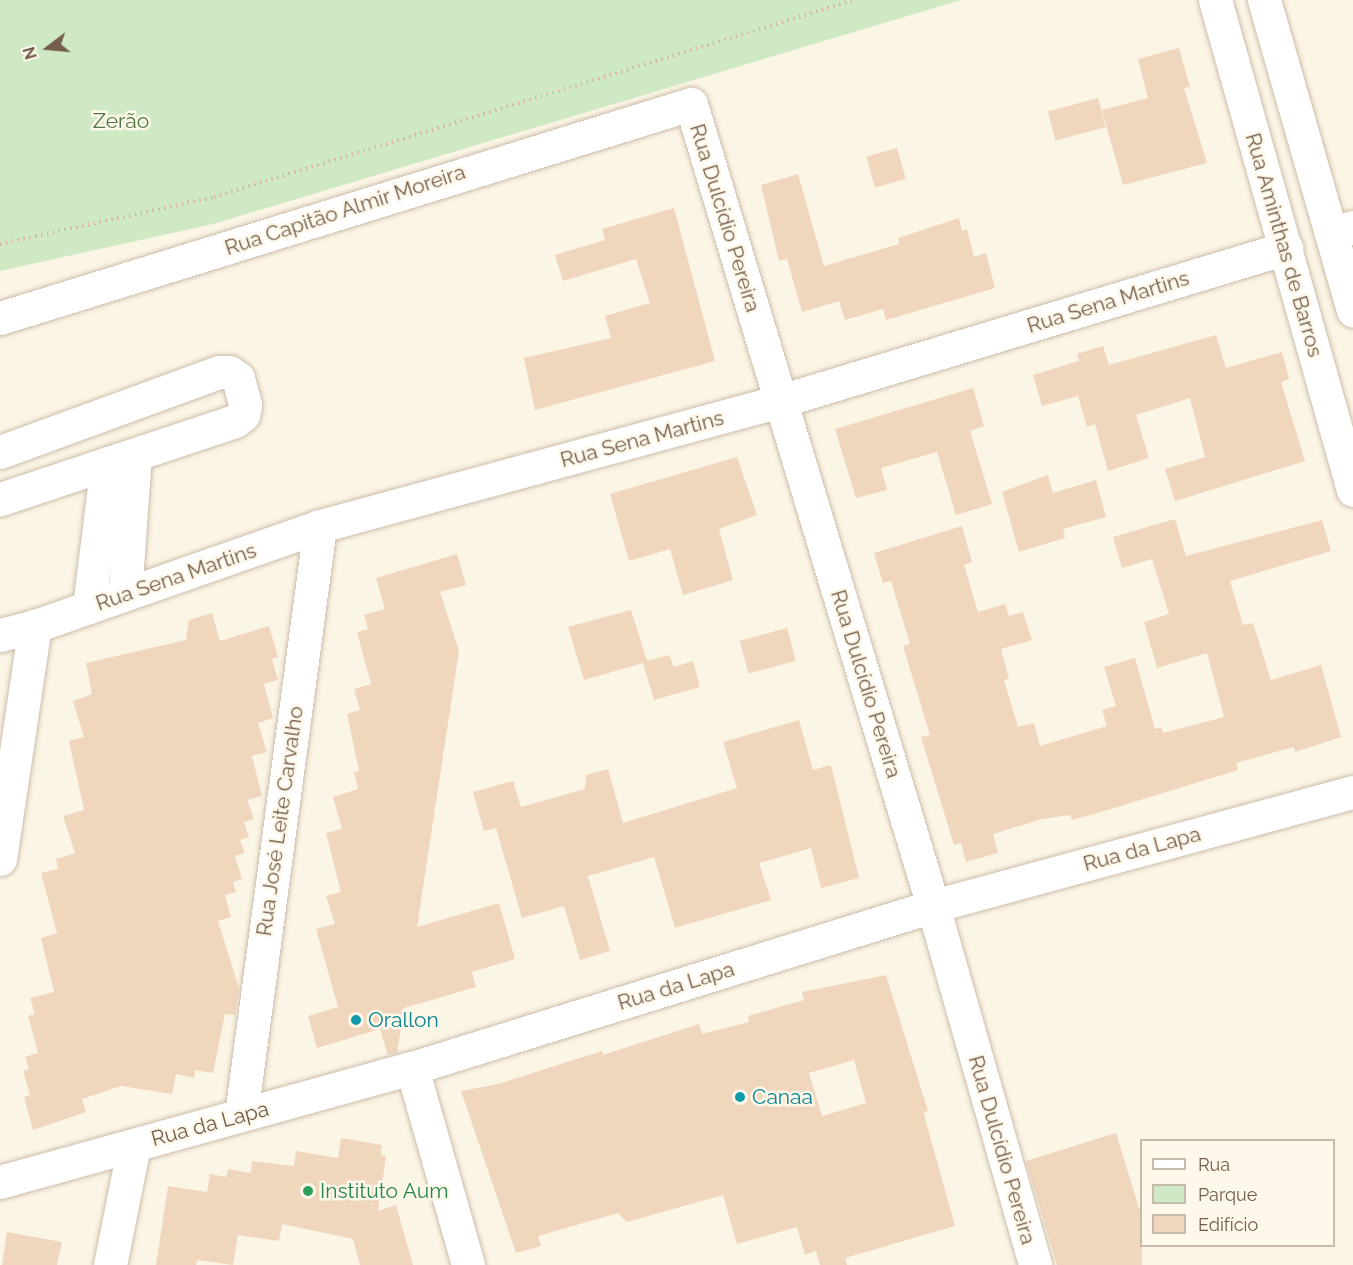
<!DOCTYPE html>
<meta charset="utf-8">
<style>
body{margin:0}
#map{position:relative;width:1353px;height:1265px;overflow:hidden;background:#fbf5e5;font-family:Raleway,sans-serif}
div>[style]{position:absolute}
[style*='--x']{left:calc(var(--x)*1px);top:calc(var(--y)*1px);width:calc(var(--w)*1px);rotate:calc(var(--a)*1deg)}
.green>*{inset:0;background:#cfe9c4}
.building>*{inset:0;background:#f0d6bd;transform-origin:0 0}
.path>*{height:4px;margin-top:-2px;transform-origin:0;background:repeating-linear-gradient(90deg,#d5b9a0 0 1.5px,transparent 0 6px)}
.roads{filter:drop-shadow(0 0 2px #cdbdab) drop-shadow(0 0 2px #cdbdab)}
.minor>*{height:33px;margin:-16.5px;padding:0 16.5px;transform-origin:16.5px;border-radius:16.5px;background:#fff}
.tertiary>*{height:33px;margin:-16.5px;padding:0 16.5px;transform-origin:16.5px;border-radius:16.5px;background:#fff}
.dots>*{width:16px;height:16px;translate:-50% -50%;box-sizing:border-box;border:3px solid #fef8eb;border-radius:50%}
span{translate:-50% -50%;white-space:nowrap;text-align:center;line-height:1.15;-webkit-text-stroke:5px #fef8eb;paint-order:stroke}
.park-label{font-size:21px;color:#4e7843}
.street-label{font-size:21px;color:#735d4b}
.culture-label{font-size:21px;color:#0d838f}
.left{translate:0 -50%;text-align:left}
.leisure-label{font-size:21px;color:#27864d}
.legend{position:absolute;left:1140px;top:1139px;width:195px;height:108px;box-sizing:border-box;background:#fef8eb;border:2px solid #c6baab;margin:0;padding:8px 10px;list-style:none;font-size:18px;color:#735d4b}
.legend li{display:flex;align-items:center;gap:12px;height:30px}
.legend b{width:30px;border:2px solid #c6baab}
.north{position:absolute;left:18px;top:18px;width:60px;height:60px;-webkit-text-stroke:4px #fef8eb;paint-order:stroke;rotate:254deg;font-size:16px;font-weight:700;line-height:24px;text-align:center;color:#735d4b}
.north::after{content:'';display:block;margin:auto;width:21px;height:27px;background:#735d4b;clip-path:polygon(50% 0,100% 100%,50% 72%,0 100%)}
</style>
<div id="map">
<div class="green">
<div style="clip-path:polygon(0 0,961px 0,213px 224px,0 271px)"></div>
</div>
<div class="building">
<div style="clip-path:polygon(1179px 48px,1190px 87px,1184px 88px,1207px 163px,1123px 185px,1102px 110px,1148px 98px,1138px 59px)"></div>
<div style="left:1098px;top:98px;width:30px;height:52px;rotate:75deg"></div>
<div style="left:897px;top:148px;width:32px;height:32px;rotate:74deg"></div>
<div style="clip-path:polygon(798px 174px,824px 266px,899px 244px,898px 238px,959px 218px,962px 231px,967px 229px,974px 257px,986px 253px,995px 288px,886px 320px,883px 309px,845px 320px,839px 301px,802px 312px,787px 259px,779px 261px,761px 185px)"></div>
<div style="clip-path:polygon(674px 208px,715px 361px,535px 410px,524px 358px,611px 338px,605px 316px,650px 303px,636px 259px,563px 281px,555px 255px,605px 240px,602px 229px)"></div>
<div style="clip-path:polygon(1216px 335px,1226px 368px,1282px 352px,1289px 379px,1281px 382px,1305px 461px,1175px 501px,1165px 469px,1205px 457px,1190px 398px,1136px 415px,1149px 458px,1108px 471px,1095px 424px,1087px 427px,1078px 396px,1042px 406px,1033px 375px,1079px 361px,1077px 354px,1103px 346px,1109px 365px)"></div>
<div style="clip-path:polygon(973px 388px,984px 426px,970px 431px,992px 504px,956px 515px,937px 452px,881px 468px,887px 490px,856px 498px,835px 429px)"></div>
<div style="clip-path:polygon(737px 457px,757px 515px,719px 529px,733px 580px,683px 595px,670px 549px,629px 561px,610px 494px)"></div>
<div style="clip-path:polygon(1048px 475px,1053px 493px,1096px 480px,1106px 517px,1063px 529px,1065px 538px,1019px 552px,1002px 492px)"></div>
<div style="clip-path:polygon(1175px 519px,1186px 556px,1322px 520px,1331px 551px,1230px 581px,1243px 625px,1253px 623px,1271px 680px,1321px 665px,1341px 737px,1295px 752px,1294px 747px,1236px 763px,1238px 770px,1101px 812px,1072px 820px,1070px 815px,1042px 819px,993px 834px,998px 853px,966px 862px,961px 843px,954px 845px,921px 737px,930px 735px,903px 646px,910px 644px,891px 581px,883px 583px,874px 553px,962px 526px,972px 562px,964px 565px,978px 612px,1005px 604px,1009px 616px,1023px 612px,1032px 640px,1001px 649px,1009px 679px,1004px 680px,1018px 727px,1034px 723px,1040px 746px,1107px 726px,1102px 710px,1116px 706px,1104px 667px,1135px 658px,1155px 729px,1161px 727px,1163px 733px,1224px 717px,1207px 653px,1157px 668px,1144px 622px,1169px 614px,1152px 559px,1122px 568px,1113px 537px)"></div>
<div style="clip-path:polygon(457px 554px,466px 585px,440px 592px,459px 651px,417px 927px,499px 903px,515px 959px,472px 972px,476px 987px,404px 1008px,397px 1053px,388px 1055px,380px 1029px,317px 1048px,308px 1016px,338px 1007px,316px 929px,335px 924px,326px 896px,341px 892px,326px 833px,342px 829px,333px 797px,358px 789px,354px 772px,359px 771px,347px 714px,360px 710px,354px 689px,371px 684px,357px 632px,368px 629px,364px 615px,385px 609px,376px 578px)"></div>
<div style="clip-path:polygon(631px 610px,647px 661px,669px 655px,674px 667px,693px 661px,700px 687px,654px 700px,643px 663px,584px 680px,568px 627px)"></div>
<div style="clip-path:polygon(212px 613px,220px 641px,269px 626px,278px 657px,272px 659px,278px 680px,264px 684px,273px 718px,258px 723px,267px 752px,252px 756px,262px 796px,247px 800px,254px 819px,244px 822px,249px 837px,240px 840px,245px 853px,235px 856px,242px 879px,233px 882px,236px 892px,225px 895px,231px 917px,218px 921px,239px 988px,235px 1015px,225px 1014px,213px 1073px,195px 1070px,194px 1078px,176px 1074px,172px 1094px,121px 1086px,82px 1099px,86px 1112px,33px 1130px,24px 1097px,30px 1095px,23px 1071px,29px 1069px,25px 1057px,38px 1053px,28px 1016px,35px 1014px,30px 998px,54px 992px,41px 938px,57px 933px,41px 873px,58px 869px,56px 859px,75px 853px,63px 816px,84px 810px,69px 741px,84px 737px,73px 701px,92px 694px,86px 663px,186px 640px,189px 620px)"></div>
<div style="left:787px;top:628px;width:34px;height:49px;rotate:75deg"></div>
<div style="clip-path:polygon(799px 720px,813px 770px,831px 765px,859px 878px,821px 888px,811px 848px,759px 863px,771px 900px,675px 928px,654px 857px,588px 876px,610px 951px,580px 960px,564px 906px,522px 918px,496px 828px,484px 831px,473px 792px,513px 781px,521px 807px,585px 789px,586px 775px,608px 769px,623px 823px,737px 788px,723px 742px)"></div>
<div style="clip-path:polygon(evenodd,886px 975px,928px 1111px,924px 1112px,926px 1122px,955px 1226px,845px 1258px,847px 1265px,820px 1265px,816px 1251px,805px 1255px,797px 1227px,737px 1244px,723px 1195px,627px 1222px,618px 1213px,538px 1236px,541px 1246px,516px 1253px,461px 1091px,498px 1084px,602px 1051px,603px 1055px,699px 1024px,702px 1034px,749px 1022px,748px 1016px,804px 1000px,802px 992px,886px 975px,854px 1060px,866px 1103px,822px 1116px,809px 1073px,854px 1060px)"></div>
<div style="clip-path:polygon(1116px 1133px,1142px 1218px,1142px 1265px,1057px 1265px,1026px 1161px)"></div>
<div style="clip-path:polygon(341px 1138px,382px 1145px,381px 1155px,386px 1156px,378px 1211px,396px 1205px,413px 1265px,360px 1265px,353px 1239px,282px 1224px,279px 1241px,238px 1235px,233px 1265px,197px 1260px,196px 1265px,156px 1265px,168px 1186px,207px 1192px,210px 1174px,226px 1177px,228px 1169px,251px 1173px,252px 1161px,294px 1166px,296px 1151px,338px 1158px)"></div>
<div style="clip-path:polygon(7px 1232px,62px 1242px,57px 1265px,2px 1265px)"></div>
</div>
<div class="path">
<div style="--x:0;--y:244;--w:219;--a:-12.4"></div>
<div style="--x:214;--y:197;--w:670;--a:-17.11"></div>
</div>
<div class="roads">
<div class="minor">
<div style="--x:1331;--y:233;--w:23;--a:-15"></div>
<div style="--x:0;--y:318;--w:723;--a:-17.21"></div>
<div style="--x:691;--y:104;--w:838;--a:73.21"></div>
<div style="--x:933;--y:906;--w:373;--a:74.1"></div>
<div style="--x:0;--y:452;--w:233;--a:-20.1"></div>
<div style="--x:219;--y:372;--w:10;--a:0"></div>
<div style="--x:229;--y:372;--w:11;--a:34"></div>
<div style="--x:238;--y:378;--w:28;--a:75"></div>
<div style="--x:245;--y:405;--w:10;--a:101"></div>
<div style="--x:243;--y:415;--w:10;--a:143"></div>
<div style="--x:235;--y:421;--w:248;--a:161.6"></div>
<div style="--x:125;--y:594;--w:139;--a:-85.9"></div>
<div style="--x:89;--y:607;--w:145;--a:-82.9"></div>
<div style="--x:0;--y:635;--w:36;--a:-14"></div>
<div style="--x:35;--y:626;--w:302;--a:-19.3"></div>
<div style="--x:320;--y:526;--w:477;--a:-15.2"></div>
<div style="--x:780;--y:401;--w:529;--a:-16.82"></div>
<div style="--x:0;--y:859;--w:236;--a:-81.5"></div>
<div style="--x:412;--y:1068;--w:205;--a:74.1"></div>
<div style="--x:241;--y:1115;--w:594;--a:-82.36"></div>
<div style="--x:0;--y:1182;--w:427;--a:-15.5"></div>
<div style="--x:412;--y:1068;--w:546;--a:-17.27"></div>
<div style="--x:933;--y:906;--w:435;--a:-15.2"></div>
<div style="--x:110;--y:1265;--w:122;--a:-78.7"></div>
</div>
<div class="tertiary">
<div style="--x:1215;--y:0;--w:509;--a:74.27"></div>
<div style="--x:1264;--y:0;--w:323;--a:74"></div>
</div>
</div>
<div class="dots">
<div style="left:356px;top:1020px;background:#0f9aa8"></div>
<div style="left:740px;top:1097px;background:#0f9aa8"></div>
<div style="left:308px;top:1191px;background:#2e9e5b"></div>
</div>
<div class="park-label">
<span style="left:121px;top:121px">Zerão</span>
</div>
<div class="street-label">
<span style="left:345px;top:210px;rotate:-18deg">Rua Capitão Almir Moreira</span>
<span style="left:725px;top:218px;rotate:73deg">Rua Dulcídio Pereira</span>
<span style="left:1284px;top:245px;rotate:74deg">Rua Aminthas de Barros</span>
<span style="left:1108px;top:302px;rotate:-17deg">Rua Sena Martins</span>
<span style="left:642px;top:439px;rotate:-15deg">Rua Sena Martins</span>
<span style="left:176px;top:577px;rotate:-19deg">Rua Sena Martins</span>
<span style="left:866px;top:684px;rotate:73deg">Rua Dulcídio Pereira</span>
<span style="left:280px;top:821px;rotate:-82deg">Rua José Leite Carvalho</span>
<span style="left:1142px;top:849px;rotate:-15deg">Rua da Lapa</span>
<span style="left:676px;top:986px;rotate:-17deg">Rua da Lapa</span>
<span style="left:210px;top:1124px;rotate:-15deg">Rua da Lapa</span>
<span style="left:1002px;top:1150px;rotate:74deg">Rua Dulcídio Pereira</span>
</div>
<div class="culture-label">
<span class="left" style="left:368px;top:1020px">Orallon</span>
<span class="left" style="left:752px;top:1097px">Canaa</span>
</div>
<div class="leisure-label">
<span class="left" style="left:320px;top:1191px">Instituto Aum</span>
</div>
<ul class="legend">
<li><b style="height:8px;background:#fff"></b>Rua</li>
<li><b style="height:16px;background:#cfe9c4"></b>Parque</li>
<li><b style="height:16px;background:#f0d6bd"></b>Edifício</li>
</ul>
<div class="north">N</div>
</div>
